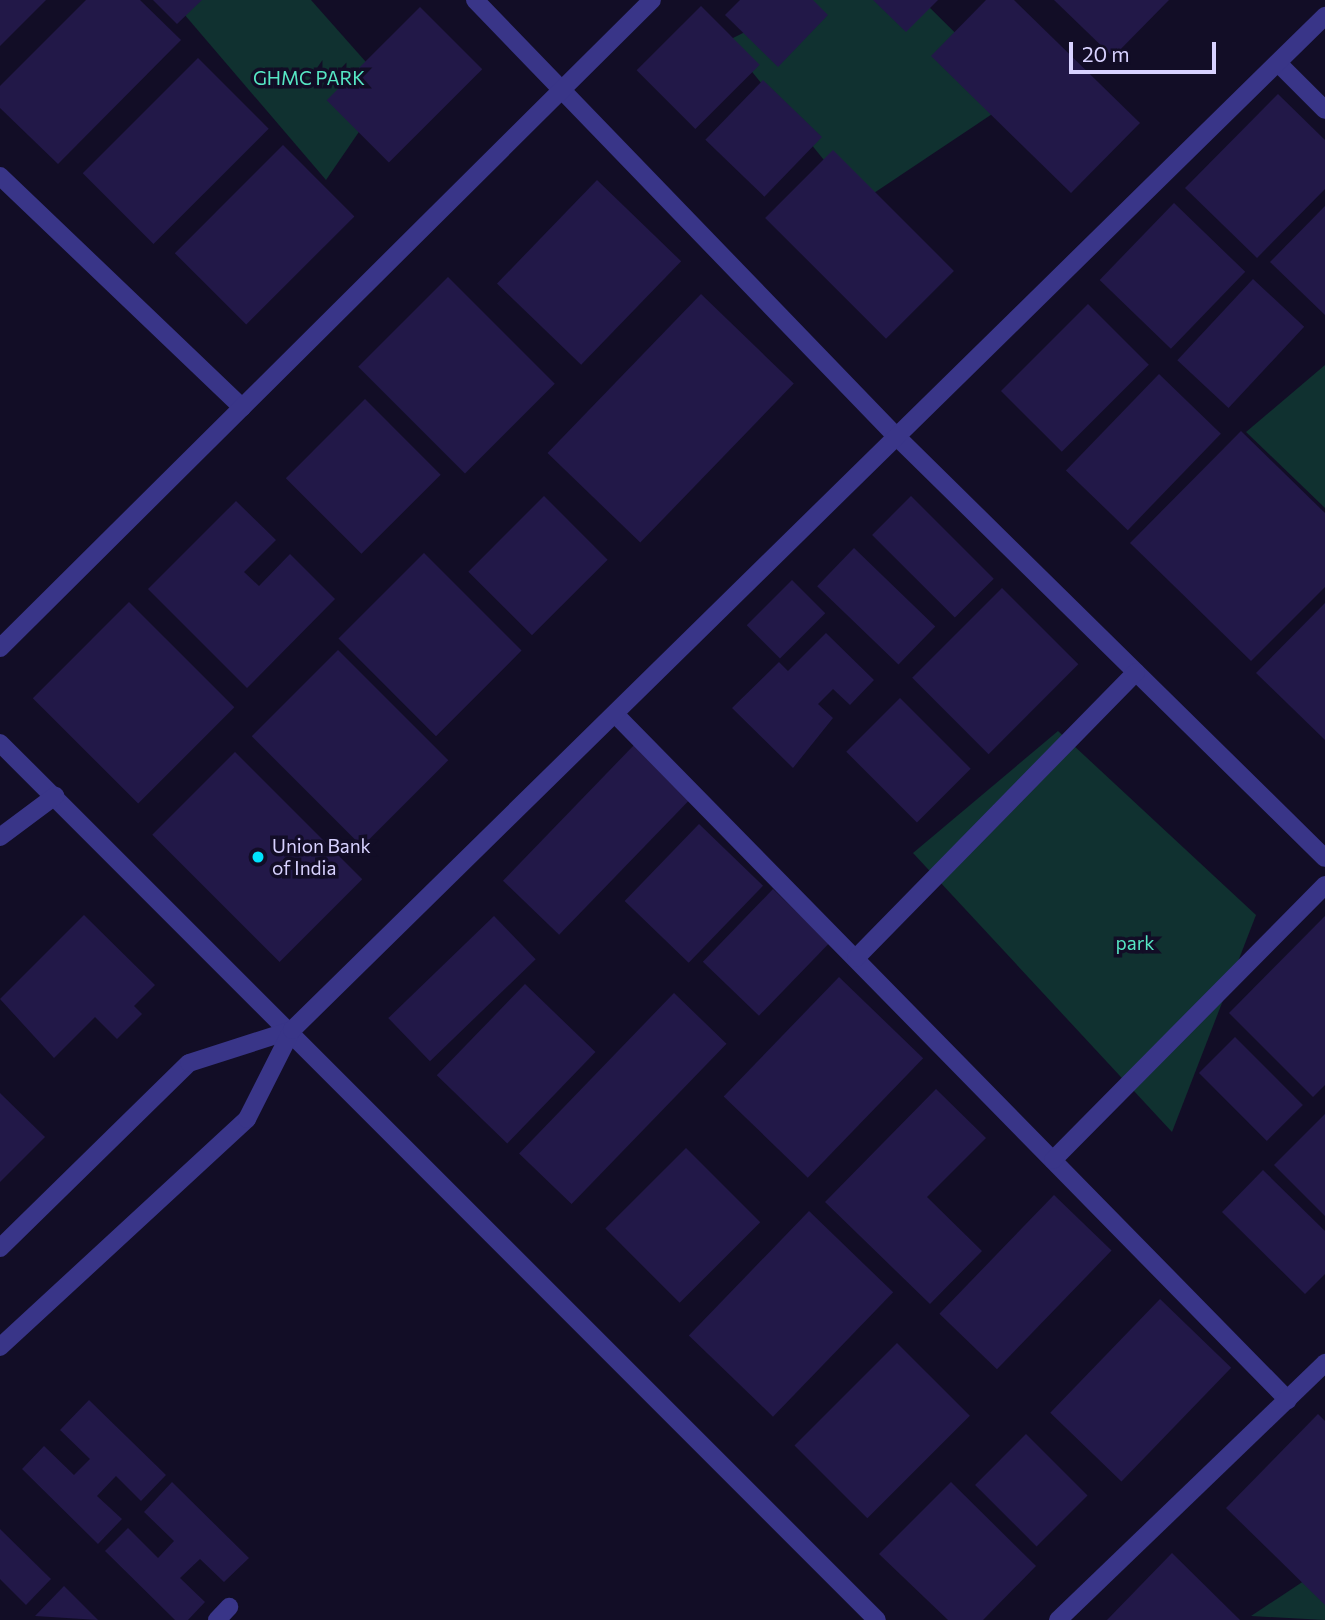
<!DOCTYPE html>
<style>
body{margin:0}
#map{position:relative;width:1325px;height:1620px;overflow:hidden;background:#120d26;font-family:Commissioner,sans-serif}
div>[style]{position:absolute}
[style*='--x']{left:calc(var(--x)*1px);top:calc(var(--y)*1px);width:calc(var(--w)*1px);rotate:calc(var(--a)*1deg)}
.green>*{inset:0;background:#103130}
.building>*{inset:0;background:#221848;transform-origin:0 0}
.lane>*{height:18px;margin:-9px;padding:0 9px;transform-origin:9px;border-radius:9px;background:#393588}
.street>*{height:18px;margin:-9px;padding:0 9px;transform-origin:9px;border-radius:9px;background:#393588}
.dots>*{width:19px;height:19px;translate:-50% -50%;box-sizing:border-box;border:4px solid #120d26;border-radius:50%}
span{translate:-50% -50%;white-space:nowrap;text-align:center;line-height:1.15;-webkit-text-stroke:7px #120d26;paint-order:stroke}
.park-label{font-size:19px;color:#56e7c4}
.poi-label{font-size:19px;color:#d8d2ff}
.left{translate:0 -50%;text-align:left}
.scale{position:absolute;left:1069px;top:42px;width:147px;height:32px;box-sizing:border-box;border:4px solid #d8d2ff;border-top:0;padding-left:9px;font-size:21px;line-height:24px;white-space:nowrap;color:#d8d2ff;-webkit-text-stroke:5px #120d26;paint-order:stroke}
</style>
<div id="map">
<div class="green">
<div style="clip-path:polygon(172px 0,311px 0,389px 88px,326px 180px)"></div>
<div style="clip-path:polygon(809px 0,922px 0,1019px 96px,859px 203px,727px 41px)"></div>
<div style="clip-path:polygon(1325px 365px,1325px 508px,1246px 432px)"></div>
<div style="clip-path:polygon(1058px 731px,1256px 915px,1172px 1132px,913px 853px)"></div>
<div style="clip-path:polygon(1325px 1567px,1325px 1620px,1251px 1616px)"></div>
</div>
<div class="building">
<div style="clip-path:polygon(0 0,46px 0,0 46px)"></div>
<div style="clip-path:polygon(86px 0,140px 0,181px 40px,58px 164px,0 108px,0 86px)"></div>
<div style="clip-path:polygon(153px 0,202px 0,177px 24px)"></div>
<div style="clip-path:polygon(740px 0,813px 0,828px 15px,778px 67px,725px 15px)"></div>
<div style="clip-path:polygon(873px 0,938px 0,906px 32px)"></div>
<div style="clip-path:polygon(986px 0,1014px 0,1140px 123px,1071px 193px,931px 56px)"></div>
<div style="clip-path:polygon(1054px 0,1169px 0,1113px 57px)"></div>
<div style="left:701px;top:6px;width:83px;height:91px;rotate:45deg"></div>
<div style="left:420px;top:7px;width:88px;height:132px;rotate:45deg"></div>
<div style="left:198px;top:58px;width:100px;height:163px;rotate:45deg"></div>
<div style="left:763px;top:80px;width:82px;height:83px;rotate:44deg"></div>
<div style="clip-path:polygon(1278px 94px,1325px 140px,1325px 189px,1257px 258px,1185px 188px)"></div>
<div style="left:283px;top:145px;width:101px;height:153px;rotate:45deg"></div>
<div style="left:833px;top:150px;width:171px;height:96px;rotate:45deg"></div>
<div style="left:597px;top:180px;width:117px;height:144px;rotate:44deg"></div>
<div style="left:1174px;top:203px;width:99px;height:107px;rotate:44deg"></div>
<div style="clip-path:polygon(1325px 206px,1325px 315px,1270px 262px)"></div>
<div style="left:448px;top:277px;width:151px;height:127px;rotate:45deg"></div>
<div style="left:1253px;top:279px;width:70px;height:111px;rotate:43deg"></div>
<div style="left:701px;top:294px;width:129px;height:221px;rotate:44deg"></div>
<div style="left:1088px;top:304px;width:86px;height:123px;rotate:45deg"></div>
<div style="left:1159px;top:374px;width:86px;height:134px;rotate:44deg"></div>
<div style="left:365px;top:399px;width:107px;height:112px;rotate:45deg"></div>
<div style="clip-path:polygon(1241px 431px,1325px 513px,1325px 587px,1251px 661px,1130px 543px)"></div>
<div style="left:544px;top:496px;width:90px;height:107px;rotate:45deg"></div>
<div style="left:911px;top:496px;width:117px;height:55px;rotate:45deg"></div>
<div style="clip-path:polygon(236px 501px,276px 540px,244px 572px,259px 586px,290px 554px,335px 599px,247px 688px,148px 589px)"></div>
<div style="left:854px;top:548px;width:113px;height:53px;rotate:44deg"></div>
<div style="left:424px;top:553px;width:138px;height:121px;rotate:45deg"></div>
<div style="left:792px;top:580px;width:47px;height:64px;rotate:45deg"></div>
<div style="left:1002px;top:588px;width:108px;height:127px;rotate:45deg"></div>
<div style="left:129px;top:602px;width:149px;height:136px;rotate:45deg"></div>
<div style="clip-path:polygon(1325px 603px,1325px 740px,1256px 673px)"></div>
<div style="clip-path:polygon(826px 633px,874px 680px,850px 705px,833px 689px,818px 704px,833px 718px,793px 768px,732px 708px,779px 662px,788px 671px)"></div>
<div style="left:338px;top:650px;width:156px;height:122px;rotate:45deg"></div>
<div style="left:900px;top:698px;width:100px;height:76px;rotate:45deg"></div>
<div style="left:635px;top:744px;width:78px;height:190px;rotate:44deg"></div>
<div style="left:235px;top:752px;width:180px;height:117px;rotate:45deg"></div>
<div style="left:699px;top:824px;width:89px;height:107px;rotate:44deg"></div>
<div style="left:773px;top:889px;width:78px;height:101px;rotate:44deg"></div>
<div style="clip-path:polygon(84px 915px,155px 985px,134px 1006px,142px 1014px,117px 1039px,95px 1017px,54px 1058px,0 999px)"></div>
<div style="left:494px;top:916px;width:60px;height:147px;rotate:46deg"></div>
<div style="clip-path:polygon(1325px 916px,1325px 1085px,1313px 1097px,1229px 1013px)"></div>
<div style="left:839px;top:977px;width:117px;height:166px;rotate:44deg"></div>
<div style="left:525px;top:984px;width:98px;height:127px;rotate:44deg"></div>
<div style="left:674px;top:993px;width:73px;height:223px;rotate:44deg"></div>
<div style="left:1235px;top:1037px;width:96px;height:51px;rotate:45deg"></div>
<div style="clip-path:polygon(936px 1089px,986px 1138px,927px 1197px,982px 1251px,930px 1304px,825px 1202px)"></div>
<div style="clip-path:polygon(0 1093px,45px 1137px,0 1182px)"></div>
<div style="clip-path:polygon(1325px 1114px,1325px 1216px,1274px 1165px)"></div>
<div style="left:686px;top:1148px;width:105px;height:114px;rotate:45deg"></div>
<div style="clip-path:polygon(1263px 1170px,1325px 1231px,1325px 1274px,1305px 1294px,1222px 1212px)"></div>
<div style="left:1054px;top:1195px;width:80px;height:165px;rotate:44deg"></div>
<div style="left:809px;top:1211px;width:117px;height:173px;rotate:44deg"></div>
<div style="left:1160px;top:1299px;width:99px;height:158px;rotate:44deg"></div>
<div style="left:897px;top:1343px;width:103px;height:145px;rotate:45deg"></div>
<div style="clip-path:polygon(89px 1400px,166px 1475px,141px 1501px,116px 1476px,97px 1496px,122px 1519px,98px 1544px,22px 1469px,44px 1446px,74px 1475px,90px 1459px,60px 1430px)"></div>
<div style="clip-path:polygon(1318px 1414px,1325px 1421px,1325px 1605px,1226px 1508px)"></div>
<div style="left:1026px;top:1434px;width:87px;height:72px;rotate:45deg"></div>
<div style="clip-path:polygon(172px 1482px,249px 1558px,224px 1582px,200px 1559px,180px 1578px,205px 1602px,188px 1620px,175px 1620px,105px 1551px,128px 1528px,158px 1558px,174px 1541px,144px 1512px)"></div>
<div style="clip-path:polygon(951px 1482px,1036px 1566px,983px 1620px,948px 1620px,879px 1554px)"></div>
<div style="clip-path:polygon(0 1529px,51px 1579px,26px 1605px,0 1579px)"></div>
<div style="clip-path:polygon(1172px 1553px,1240px 1620px,1107px 1620px)"></div>
<div style="clip-path:polygon(64px 1586px,98px 1620px,35px 1616px)"></div>
</div>
<div class="lane">
<div style="--x:217;--y:1620;--w:18;--a:-47"></div>
</div>
<div class="street">
<div style="--x:475;--y:0;--w:607;--a:46"></div>
<div style="--x:897;--y:437;--w:600;--a:44.53"></div>
<div style="--x:1278;--y:63;--w:66;--a:45"></div>
<div style="--x:0;--y:176;--w:335;--a:43.7"></div>
<div style="--x:0;--y:648;--w:919;--a:-44.82"></div>
<div style="--x:615;--y:714;--w:961;--a:45.55"></div>
<div style="--x:0;--y:743;--w:1240;--a:45"></div>
<div style="--x:0;--y:837;--w:69;--a:-36.7"></div>
<div style="--x:856;--y:958;--w:400;--a:-45.6"></div>
<div style="--x:1053;--y:1160;--w:387;--a:-45.3"></div>
<div style="--x:0;--y:1248;--w:264;--a:-44.4"></div>
<div style="--x:189;--y:1063;--w:108;--a:-17.8"></div>
<div style="--x:0;--y:1347;--w:336;--a:-42.7"></div>
<div style="--x:247;--y:1119;--w:100;--a:-63.2"></div>
<div style="--x:292;--y:1030;--w:1448;--a:-44.47"></div>
<div style="--x:1058;--y:1620;--w:371;--a:-43.9"></div>
</div>
<div class="dots">
<div style="left:258px;top:857px;background:#00e3fd"></div>
</div>
<div class="park-label">
<span style="left:309px;top:78px">GHMC PARK</span>
<span style="left:1135px;top:943px">park</span>
</div>
<div class="poi-label">
<span class="left" style="left:272px;top:857px">Union Bank<br>of India</span>
</div>
<div class="scale">20 m</div>
</div>
